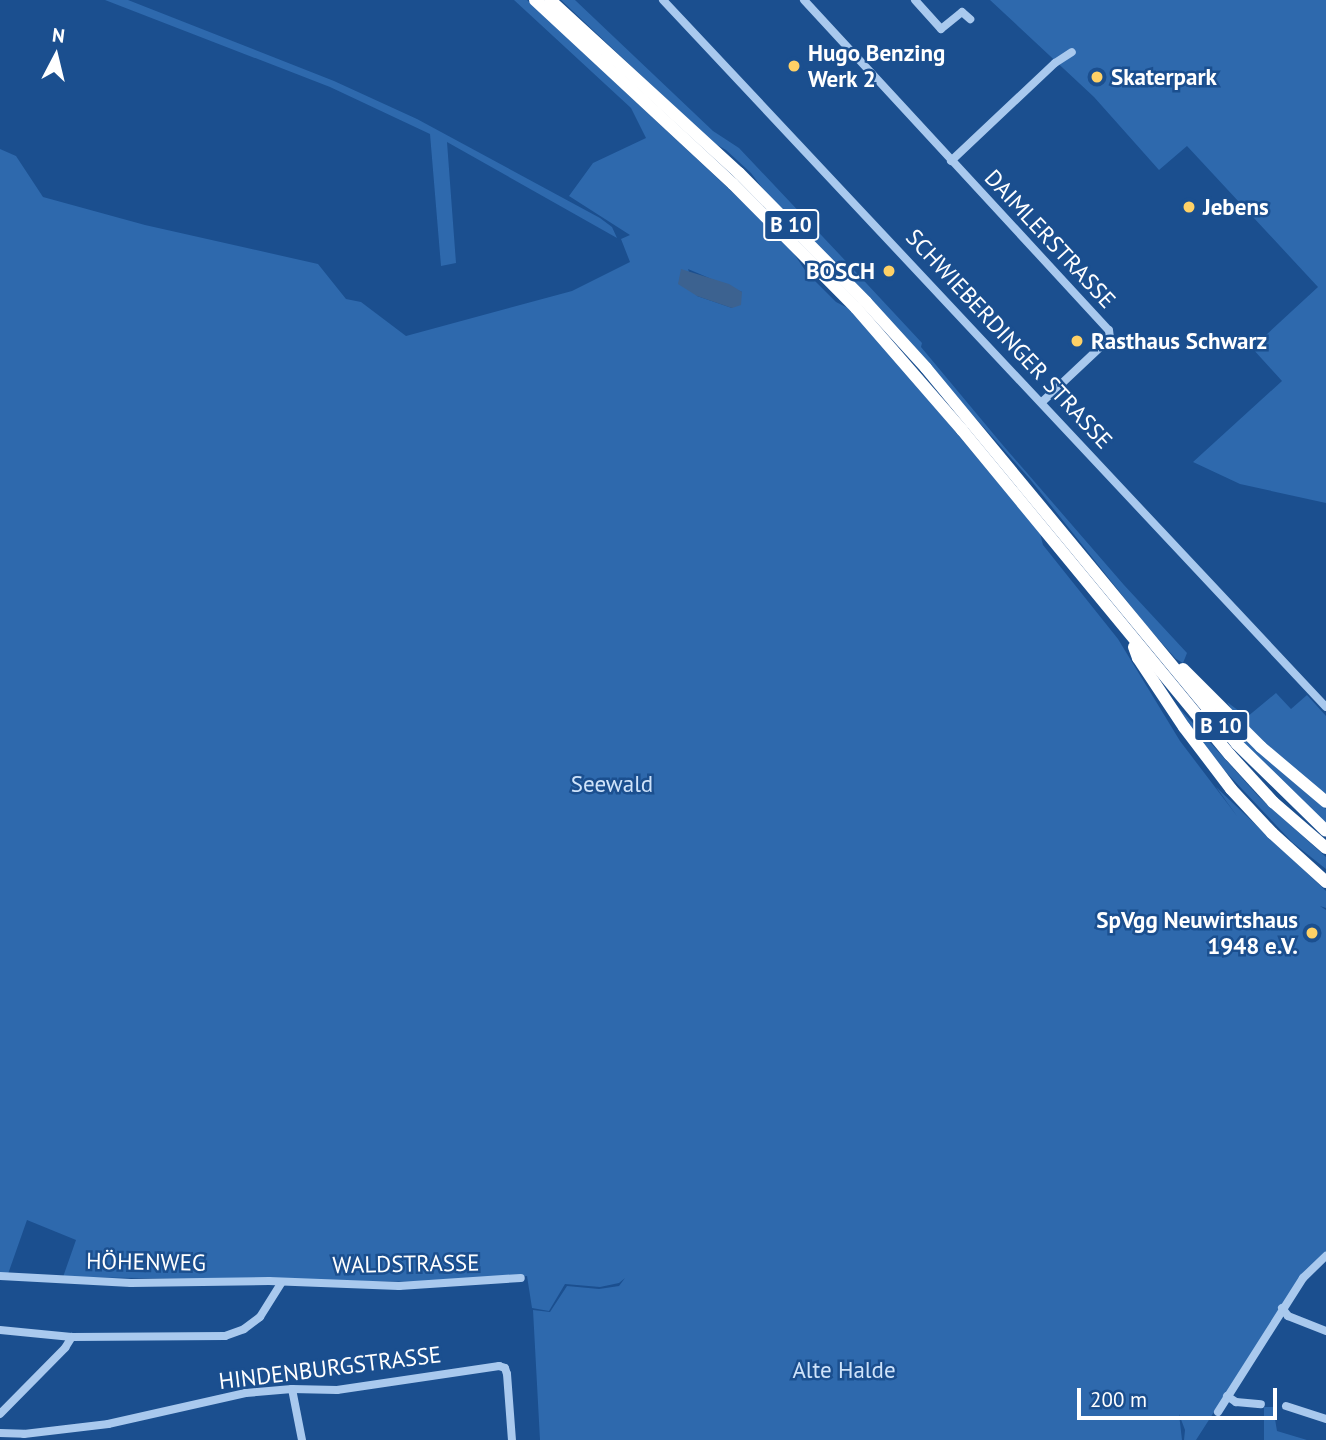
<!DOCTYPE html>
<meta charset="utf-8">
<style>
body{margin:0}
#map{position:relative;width:1326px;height:1440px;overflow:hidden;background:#1b4f8f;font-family:"PT Sans",sans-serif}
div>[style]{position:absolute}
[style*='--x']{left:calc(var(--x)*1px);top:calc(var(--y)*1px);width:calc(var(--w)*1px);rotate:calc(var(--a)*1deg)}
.green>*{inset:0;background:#2e69ad}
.water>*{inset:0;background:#3c6290}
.minor>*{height:8px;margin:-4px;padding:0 4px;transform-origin:4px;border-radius:4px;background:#a9c9ee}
.highway>*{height:12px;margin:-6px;padding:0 6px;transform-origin:6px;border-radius:6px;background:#fff}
.dots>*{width:19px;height:19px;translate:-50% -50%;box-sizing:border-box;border:4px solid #1b4f8f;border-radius:50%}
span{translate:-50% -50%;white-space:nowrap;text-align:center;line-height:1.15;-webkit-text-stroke:5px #1b4f8f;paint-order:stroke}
.shield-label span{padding:2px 5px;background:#1b4f8f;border:2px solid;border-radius:5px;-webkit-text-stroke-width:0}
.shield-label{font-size:21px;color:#fff;font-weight:700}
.poi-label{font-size:23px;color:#fff;font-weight:700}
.left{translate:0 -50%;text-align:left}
.right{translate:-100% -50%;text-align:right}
.street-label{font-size:23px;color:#fff}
.park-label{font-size:23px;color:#cfe3fa}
.north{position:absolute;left:21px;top:21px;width:70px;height:70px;-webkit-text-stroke:5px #1b4f8f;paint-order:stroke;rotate:7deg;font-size:19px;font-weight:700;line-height:28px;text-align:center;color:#fff}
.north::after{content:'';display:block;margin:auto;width:24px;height:32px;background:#fff;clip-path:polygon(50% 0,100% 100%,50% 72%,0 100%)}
.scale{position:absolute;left:1077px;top:1388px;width:200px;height:32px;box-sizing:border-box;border:4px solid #fff;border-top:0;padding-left:9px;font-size:21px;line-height:24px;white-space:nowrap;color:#fff;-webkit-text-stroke:5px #1b4f8f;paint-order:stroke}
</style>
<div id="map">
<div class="green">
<div style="clip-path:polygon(105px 0,128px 0,334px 81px,417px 119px,600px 218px,612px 227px,617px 238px,447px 142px,456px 263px,441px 266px,430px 134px,330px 87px)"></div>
<div style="clip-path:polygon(evenodd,514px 0,527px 0,729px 189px,788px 245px,807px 273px,836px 302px,848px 308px,914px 382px,1040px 533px,1043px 545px,1118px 639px,1180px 741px,1237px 816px,1216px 787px,1326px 891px,1326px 908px,1320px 906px,1326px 910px,1326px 1253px,1301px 1277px,1196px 1440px,1184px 1440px,1185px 1430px,1179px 1414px,1182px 1440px,540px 1440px,533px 1310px,550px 1312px,567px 1286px,599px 1289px,619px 1286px,625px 1278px,619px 1283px,600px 1287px,565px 1284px,549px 1311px,532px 1308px,527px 1276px,437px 1282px,63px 1277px,76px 1240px,27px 1220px,8px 1274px,0 1274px,0 149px,16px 156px,43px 197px,145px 225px,318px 264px,346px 299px,361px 302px,406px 336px,572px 291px,630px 262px,621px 239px,630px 235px,569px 196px,593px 163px,646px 138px,631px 108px,514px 0,688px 269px,742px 292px,732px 308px,697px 296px,688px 269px)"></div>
<div style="clip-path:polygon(561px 0,575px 0,713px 131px,739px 148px,840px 255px,922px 343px,921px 347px,1001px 443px,1124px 585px,1187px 653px,1183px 663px,1176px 659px,1146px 625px,1029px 478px,913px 348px,769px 197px,751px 173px,726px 150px,712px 142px)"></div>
<div style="clip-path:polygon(990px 0,1326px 0,1326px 503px,1240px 484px,1193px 462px,1282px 381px,1252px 348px,1318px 287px,1187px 146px,1159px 170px,1094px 97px)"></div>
<div style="clip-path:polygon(1164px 691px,1259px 797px,1326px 857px,1326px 869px,1292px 842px,1208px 753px)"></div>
<div style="clip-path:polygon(1276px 693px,1291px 709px,1307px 695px,1326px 716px,1326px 795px,1240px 723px,1227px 702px,1247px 717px)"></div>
<div style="clip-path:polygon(1212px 712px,1326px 809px,1326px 826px)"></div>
<div style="clip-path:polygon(1264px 1407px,1273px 1407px,1277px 1431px,1307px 1440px,1264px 1440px)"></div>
</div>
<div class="water">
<div style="clip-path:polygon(681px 269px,729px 284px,742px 292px,741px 305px,732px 308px,697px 296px,678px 284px)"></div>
</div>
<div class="minor">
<div style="--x:663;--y:0;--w:969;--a:46.84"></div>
<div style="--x:804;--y:0;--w:449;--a:47.3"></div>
<div style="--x:1109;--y:330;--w:8;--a:83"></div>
<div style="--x:1110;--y:338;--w:93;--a:136.7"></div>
<div style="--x:915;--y:0;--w:39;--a:48"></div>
<div style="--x:941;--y:29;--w:27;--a:-39"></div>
<div style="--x:962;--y:12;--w:11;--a:41"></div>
<div style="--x:951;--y:161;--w:143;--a:-43.3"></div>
<div style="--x:1055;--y:63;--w:20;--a:-33"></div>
<div style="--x:0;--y:1276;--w:131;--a:3.1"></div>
<div style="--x:131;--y:1283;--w:138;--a:-0.8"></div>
<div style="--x:269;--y:1281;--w:130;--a:2.2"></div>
<div style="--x:399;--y:1286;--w:122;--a:-3.8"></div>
<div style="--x:1282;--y:1308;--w:10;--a:53"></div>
<div style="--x:1288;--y:1316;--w:41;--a:21.5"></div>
<div style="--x:0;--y:1330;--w:72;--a:5.6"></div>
<div style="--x:72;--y:1337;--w:153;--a:-0.4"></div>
<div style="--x:225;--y:1336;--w:20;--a:-20"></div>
<div style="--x:244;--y:1329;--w:20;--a:-37"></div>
<div style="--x:260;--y:1317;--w:40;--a:-58"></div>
<div style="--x:292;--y:1389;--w:52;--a:78.9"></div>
<div style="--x:1227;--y:1396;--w:11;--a:34"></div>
<div style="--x:1236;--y:1402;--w:25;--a:5"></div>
<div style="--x:1286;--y:1406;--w:42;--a:18"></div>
<div style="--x:1218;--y:1412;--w:159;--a:-57.6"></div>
<div style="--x:1303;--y:1278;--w:32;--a:-44"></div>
<div style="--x:0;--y:1414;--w:93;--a:-45.4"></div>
<div style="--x:65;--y:1348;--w:13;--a:-58"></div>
<div style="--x:0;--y:1433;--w:24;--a:2"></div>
<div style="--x:24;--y:1434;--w:85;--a:-6.8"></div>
<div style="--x:108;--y:1424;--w:141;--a:-12.7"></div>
<div style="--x:246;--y:1393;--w:46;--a:-5"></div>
<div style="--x:292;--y:1389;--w:45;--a:1.3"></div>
<div style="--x:337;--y:1390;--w:164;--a:-8.4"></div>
<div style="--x:499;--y:1366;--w:6;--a:18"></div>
<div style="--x:505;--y:1368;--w:6;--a:72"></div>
<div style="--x:507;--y:1374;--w:66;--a:85.7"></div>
</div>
<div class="highway">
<div style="--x:535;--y:0;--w:270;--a:42.9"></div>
<div style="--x:733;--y:184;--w:175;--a:45.2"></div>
<div style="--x:856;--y:308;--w:162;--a:49"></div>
<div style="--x:962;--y:430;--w:421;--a:50.5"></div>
<div style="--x:1230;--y:755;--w:64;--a:47.5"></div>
<div style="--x:1273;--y:802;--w:70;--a:41"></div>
<div style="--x:550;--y:0;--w:256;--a:42.5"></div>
<div style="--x:739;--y:173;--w:181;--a:45.4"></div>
<div style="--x:866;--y:302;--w:89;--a:47.7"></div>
<div style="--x:926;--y:368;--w:488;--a:50.4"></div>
<div style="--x:1237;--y:744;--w:124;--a:44.3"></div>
<div style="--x:1134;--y:647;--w:12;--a:70"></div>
<div style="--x:1138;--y:658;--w:83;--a:56.3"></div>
<div style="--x:1184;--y:727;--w:78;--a:52.8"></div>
<div style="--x:1231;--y:789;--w:60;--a:47"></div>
<div style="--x:1272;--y:833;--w:73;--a:42.2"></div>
<div style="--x:1183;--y:669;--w:110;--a:45"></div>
<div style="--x:1261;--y:747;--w:85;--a:40.2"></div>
</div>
<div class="dots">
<div style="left:794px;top:66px;background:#ffd166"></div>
<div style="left:1097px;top:77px;background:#ffd166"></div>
<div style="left:1189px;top:207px;background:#ffd166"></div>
<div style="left:889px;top:271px;background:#ffd166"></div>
<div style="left:1077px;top:341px;background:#ffd166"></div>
<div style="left:1312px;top:933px;background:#ffd166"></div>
</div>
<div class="shield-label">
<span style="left:791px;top:225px">B 10</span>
<span style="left:1221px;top:726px">B 10</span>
</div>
<div class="poi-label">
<span class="left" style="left:808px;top:66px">Hugo Benzing<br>Werk 2</span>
<span class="left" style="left:1111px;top:77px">Skaterpark</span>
<span class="left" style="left:1203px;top:207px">Jebens</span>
<span class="right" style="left:875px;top:271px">BOSCH</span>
<span class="left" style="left:1091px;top:341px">Rasthaus Schwarz</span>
<span class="right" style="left:1298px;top:933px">SpVgg Neuwirtshaus<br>1948 e.V.</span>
</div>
<div class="street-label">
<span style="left:1050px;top:239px;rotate:47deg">DAIMLERSTRASSE</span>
<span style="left:1009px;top:339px;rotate:47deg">SCHWIEBERDINGER STRASSE</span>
<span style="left:146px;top:1262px;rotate:1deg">HÖHENWEG</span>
<span style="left:406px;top:1264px;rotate:-1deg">WALDSTRASSE</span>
<span style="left:330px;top:1368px;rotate:-7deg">HINDENBURGSTRASSE</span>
</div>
<div class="park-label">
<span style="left:612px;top:784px">Seewald</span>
<span style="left:844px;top:1370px">Alte Halde</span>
</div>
<div class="north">N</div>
<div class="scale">200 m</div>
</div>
